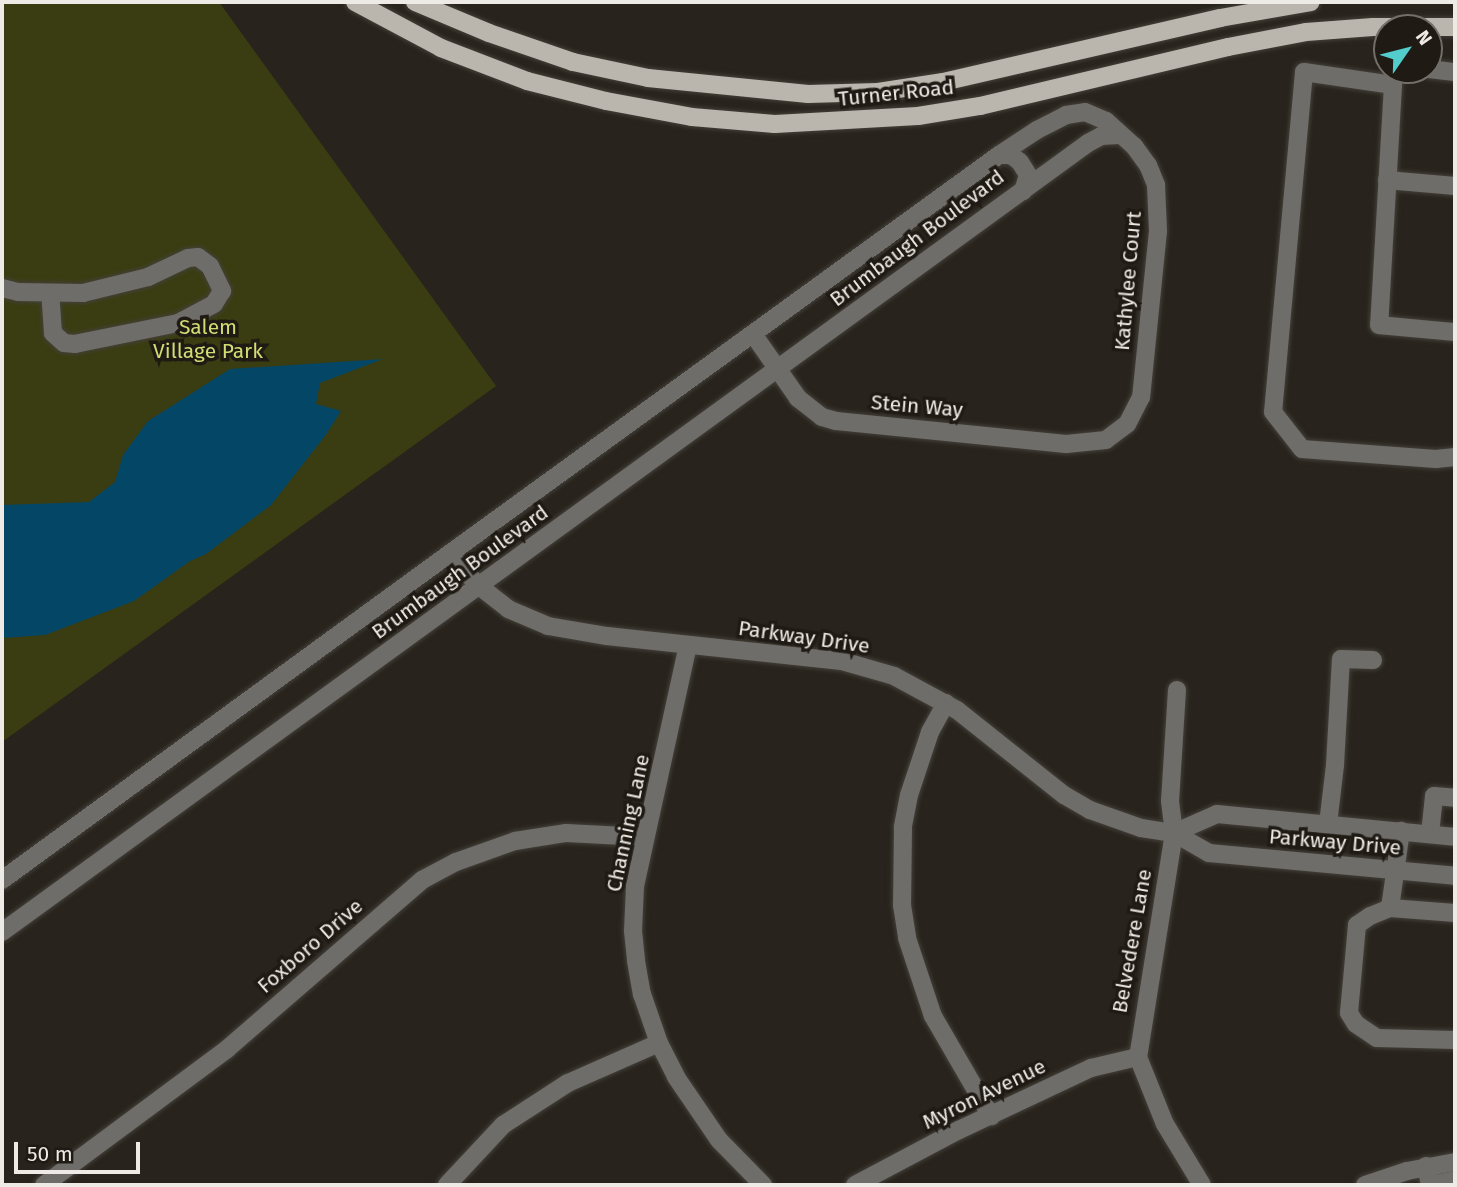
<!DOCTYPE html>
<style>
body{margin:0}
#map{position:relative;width:1457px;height:1187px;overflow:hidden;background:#28241d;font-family:"Fira Sans",sans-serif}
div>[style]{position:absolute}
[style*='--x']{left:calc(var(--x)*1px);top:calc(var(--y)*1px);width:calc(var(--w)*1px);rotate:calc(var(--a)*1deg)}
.green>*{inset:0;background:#3a3d11}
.water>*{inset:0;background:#044666}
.roads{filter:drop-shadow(0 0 2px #444039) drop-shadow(0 0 2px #444039)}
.minor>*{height:18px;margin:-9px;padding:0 9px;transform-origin:9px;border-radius:9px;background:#6f6d69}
.major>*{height:18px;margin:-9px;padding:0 9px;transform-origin:9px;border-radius:9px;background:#bab6ae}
span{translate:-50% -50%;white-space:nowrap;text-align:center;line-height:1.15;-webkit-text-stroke:7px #1f1b14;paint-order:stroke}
.street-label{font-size:21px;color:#eeebe7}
.park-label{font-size:21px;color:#d2dc73}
.frame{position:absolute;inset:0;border:4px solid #eeebe7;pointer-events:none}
.north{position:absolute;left:1373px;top:14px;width:70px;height:70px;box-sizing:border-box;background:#1f1b14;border:2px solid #726e68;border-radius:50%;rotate:55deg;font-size:19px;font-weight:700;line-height:28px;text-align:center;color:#eeebe7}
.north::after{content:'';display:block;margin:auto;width:24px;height:32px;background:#52cdcc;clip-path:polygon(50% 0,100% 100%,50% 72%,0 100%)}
.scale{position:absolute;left:14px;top:1142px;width:126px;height:32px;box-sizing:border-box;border:4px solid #eeebe7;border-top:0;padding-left:9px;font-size:21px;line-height:24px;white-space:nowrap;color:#eeebe7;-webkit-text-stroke:5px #1f1b14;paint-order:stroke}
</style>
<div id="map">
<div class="green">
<div style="clip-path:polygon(2px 2px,219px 2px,496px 386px,2px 742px)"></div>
</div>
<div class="water">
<div style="clip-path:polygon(383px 359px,320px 383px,316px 404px,341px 411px,325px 436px,271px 505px,206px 554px,190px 561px,134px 601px,45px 635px,2px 638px,2px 505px,89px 502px,115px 482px,123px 455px,148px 421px,230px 369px)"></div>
</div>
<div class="roads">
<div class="minor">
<div style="--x:1429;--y:69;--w:26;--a:7"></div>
<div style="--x:1394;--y:70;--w:15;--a:94"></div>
<div style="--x:1393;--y:85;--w:90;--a:-171.7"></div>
<div style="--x:1304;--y:72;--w:341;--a:95.2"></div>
<div style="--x:1273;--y:412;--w:47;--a:51.9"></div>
<div style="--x:1302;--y:449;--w:134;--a:4.3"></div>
<div style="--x:1436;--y:459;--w:19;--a:-6"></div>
<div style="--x:1393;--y:85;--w:240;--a:93.3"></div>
<div style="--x:1379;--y:325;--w:76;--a:5.3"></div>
<div style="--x:999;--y:155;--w:12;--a:0"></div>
<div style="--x:1011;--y:155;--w:11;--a:38"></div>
<div style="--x:1020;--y:162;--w:15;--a:58"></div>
<div style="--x:1028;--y:175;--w:17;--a:107"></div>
<div style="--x:1387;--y:180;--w:68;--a:5"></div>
<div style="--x:2;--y:288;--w:16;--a:14"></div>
<div style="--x:18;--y:292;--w:65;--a:0.9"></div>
<div style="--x:83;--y:293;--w:67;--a:-13.8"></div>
<div style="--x:148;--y:277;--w:44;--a:-25.4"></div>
<div style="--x:188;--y:258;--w:10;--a:-6"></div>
<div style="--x:198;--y:257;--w:15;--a:37"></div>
<div style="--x:210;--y:266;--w:28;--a:64"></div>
<div style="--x:222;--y:291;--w:15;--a:122"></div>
<div style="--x:214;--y:304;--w:41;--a:152.2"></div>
<div style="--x:178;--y:323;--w:105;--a:168.5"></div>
<div style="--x:75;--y:344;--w:11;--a:-175"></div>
<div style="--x:64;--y:343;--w:15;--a:-138"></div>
<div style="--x:53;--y:333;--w:39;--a:-94"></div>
<div style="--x:449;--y:554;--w:44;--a:46.8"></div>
<div style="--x:479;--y:586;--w:37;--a:38"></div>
<div style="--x:508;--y:609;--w:43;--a:23"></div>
<div style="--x:548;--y:626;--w:60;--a:9.6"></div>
<div style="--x:607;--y:636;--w:236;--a:6.1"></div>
<div style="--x:842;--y:661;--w:54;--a:16.1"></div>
<div style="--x:894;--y:676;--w:72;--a:28.4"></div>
<div style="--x:957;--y:710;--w:137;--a:38.5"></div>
<div style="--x:1064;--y:795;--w:30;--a:30"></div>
<div style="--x:1090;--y:810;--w:54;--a:19.4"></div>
<div style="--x:1141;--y:828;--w:33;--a:9"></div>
<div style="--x:1174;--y:833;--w:40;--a:29.7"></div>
<div style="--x:1209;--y:853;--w:247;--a:5.3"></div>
<div style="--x:688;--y:645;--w:247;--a:102.4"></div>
<div style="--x:635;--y:886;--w:45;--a:92.5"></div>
<div style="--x:633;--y:931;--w:30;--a:84"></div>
<div style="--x:636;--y:961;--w:34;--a:80"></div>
<div style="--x:642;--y:994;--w:52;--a:70.9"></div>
<div style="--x:659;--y:1043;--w:38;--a:63"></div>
<div style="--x:676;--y:1077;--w:76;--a:55.7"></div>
<div style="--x:719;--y:1140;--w:63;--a:45.6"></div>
<div style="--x:1177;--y:690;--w:111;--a:93.6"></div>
<div style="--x:1170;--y:801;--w:32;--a:83"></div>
<div style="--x:1174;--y:833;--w:227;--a:99.1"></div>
<div style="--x:1138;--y:1057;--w:72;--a:68.1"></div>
<div style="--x:1165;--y:1124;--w:71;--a:58.8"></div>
<div style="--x:946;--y:703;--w:33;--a:119"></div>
<div style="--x:930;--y:732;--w:66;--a:108.4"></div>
<div style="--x:909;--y:795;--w:33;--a:101"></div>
<div style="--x:903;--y:827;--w:78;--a:90.7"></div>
<div style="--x:902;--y:905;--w:33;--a:81"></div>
<div style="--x:907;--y:938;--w:82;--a:71.6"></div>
<div style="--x:933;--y:1016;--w:116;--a:59.9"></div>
<div style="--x:1328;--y:824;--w:59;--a:-83.2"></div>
<div style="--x:1335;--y:765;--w:106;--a:-86.8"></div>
<div style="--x:1341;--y:659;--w:32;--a:2"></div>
<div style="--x:1174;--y:833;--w:47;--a:-23.8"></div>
<div style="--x:1217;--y:814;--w:239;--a:5.5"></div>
<div style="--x:1430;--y:834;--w:38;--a:-84"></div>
<div style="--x:1434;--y:796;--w:21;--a:5"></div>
<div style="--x:2;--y:880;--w:553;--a:-36.1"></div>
<div style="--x:449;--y:554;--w:679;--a:-35.96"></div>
<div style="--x:999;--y:155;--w:45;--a:-33.3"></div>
<div style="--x:1037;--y:130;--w:33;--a:-27"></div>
<div style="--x:1066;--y:115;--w:19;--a:-9"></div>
<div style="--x:1085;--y:112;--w:23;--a:23"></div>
<div style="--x:1106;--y:121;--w:38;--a:42"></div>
<div style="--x:1134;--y:146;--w:24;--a:54"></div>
<div style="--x:1148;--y:165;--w:22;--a:68"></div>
<div style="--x:1156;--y:185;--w:46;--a:87.5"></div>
<div style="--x:1158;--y:231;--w:167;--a:95.8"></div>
<div style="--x:1141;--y:397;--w:30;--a:117"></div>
<div style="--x:1127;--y:424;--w:26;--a:143"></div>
<div style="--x:1106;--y:440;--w:40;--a:174.3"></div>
<div style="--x:1066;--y:444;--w:231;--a:-174.3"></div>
<div style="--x:836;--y:421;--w:15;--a:-164"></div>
<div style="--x:822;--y:417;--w:31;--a:-142"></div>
<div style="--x:798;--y:398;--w:78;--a:-125.1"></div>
<div style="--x:1390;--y:908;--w:78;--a:-81.9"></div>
<div style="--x:1455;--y:913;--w:65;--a:-175.6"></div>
<div style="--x:1390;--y:908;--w:22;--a:158"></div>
<div style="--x:1370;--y:916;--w:16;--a:145"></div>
<div style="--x:1357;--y:925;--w:88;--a:95.2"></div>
<div style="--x:1349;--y:1013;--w:13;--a:58"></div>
<div style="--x:1356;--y:1024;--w:25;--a:34"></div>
<div style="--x:1377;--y:1038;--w:78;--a:1.5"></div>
<div style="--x:2;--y:932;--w:1342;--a:-36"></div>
<div style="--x:1088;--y:143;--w:15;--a:-28"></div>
<div style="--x:1101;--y:136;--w:18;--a:-3"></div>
<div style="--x:1426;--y:1166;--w:19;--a:78"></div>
<div style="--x:1430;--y:1185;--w:25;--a:-11"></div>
<div style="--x:44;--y:1185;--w:228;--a:-36.6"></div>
<div style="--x:227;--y:1049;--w:258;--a:-40.9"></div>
<div style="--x:422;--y:880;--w:38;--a:-28"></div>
<div style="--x:456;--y:862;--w:63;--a:-19.6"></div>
<div style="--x:515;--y:841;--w:52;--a:-8.9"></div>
<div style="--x:566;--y:833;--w:78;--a:2.9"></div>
<div style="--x:447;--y:1185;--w:82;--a:-47"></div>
<div style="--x:503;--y:1125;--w:77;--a:-32.9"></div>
<div style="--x:568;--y:1083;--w:99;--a:-23.7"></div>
<div style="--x:855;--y:1185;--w:118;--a:-27.9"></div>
<div style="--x:959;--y:1130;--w:146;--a:-25.2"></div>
<div style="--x:1091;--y:1068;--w:48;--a:-13.2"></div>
<div style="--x:1365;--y:1185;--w:44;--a:-18.4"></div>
<div style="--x:1407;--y:1171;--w:49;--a:-10.6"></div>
</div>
<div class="major">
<div style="--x:355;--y:2;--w:98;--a:28.1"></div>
<div style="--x:441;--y:48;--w:92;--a:21"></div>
<div style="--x:527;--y:81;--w:81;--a:14.2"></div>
<div style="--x:606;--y:101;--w:87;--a:10.5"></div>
<div style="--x:692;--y:117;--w:83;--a:4.8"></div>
<div style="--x:775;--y:124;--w:143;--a:-3.2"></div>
<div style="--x:918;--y:116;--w:63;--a:-9.2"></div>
<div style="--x:980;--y:106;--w:255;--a:-13.4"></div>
<div style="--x:1228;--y:47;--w:79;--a:-10.9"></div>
<div style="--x:1306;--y:32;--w:67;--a:-4.3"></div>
<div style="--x:1373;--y:27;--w:82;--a:0"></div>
<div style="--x:415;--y:2;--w:80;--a:22.7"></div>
<div style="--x:489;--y:33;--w:89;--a:19"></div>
<div style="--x:573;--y:62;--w:77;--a:12"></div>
<div style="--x:648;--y:78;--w:161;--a:5.7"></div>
<div style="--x:808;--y:94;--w:70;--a:-1.6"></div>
<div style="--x:878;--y:92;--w:66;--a:-8.7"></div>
<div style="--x:943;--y:82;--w:284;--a:-13"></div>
<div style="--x:1220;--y:18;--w:92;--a:-10"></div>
</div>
</div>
<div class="street-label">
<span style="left:896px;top:93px;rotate:-6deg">Turner Road</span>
<span style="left:917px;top:238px;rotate:-37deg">Brumbaugh Boulevard</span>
<span style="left:1128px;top:281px;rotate:-85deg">Kathylee Court</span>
<span style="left:917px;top:406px;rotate:5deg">Stein Way</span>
<span style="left:460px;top:572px;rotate:-36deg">Brumbaugh Boulevard</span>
<span style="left:804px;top:637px;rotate:8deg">Parkway Drive</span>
<span style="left:628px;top:823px;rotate:-78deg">Channing Lane</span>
<span style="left:1335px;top:842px;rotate:5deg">Parkway Drive</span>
<span style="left:1132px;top:941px;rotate:-80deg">Belvedere Lane</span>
<span style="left:310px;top:946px;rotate:-41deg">Foxboro Drive</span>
<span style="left:984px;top:1094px;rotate:-26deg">Myron Avenue</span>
</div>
<div class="park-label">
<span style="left:208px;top:339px">Salem<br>Village Park</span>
</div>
<div class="frame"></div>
<div class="north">N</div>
<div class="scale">50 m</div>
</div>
